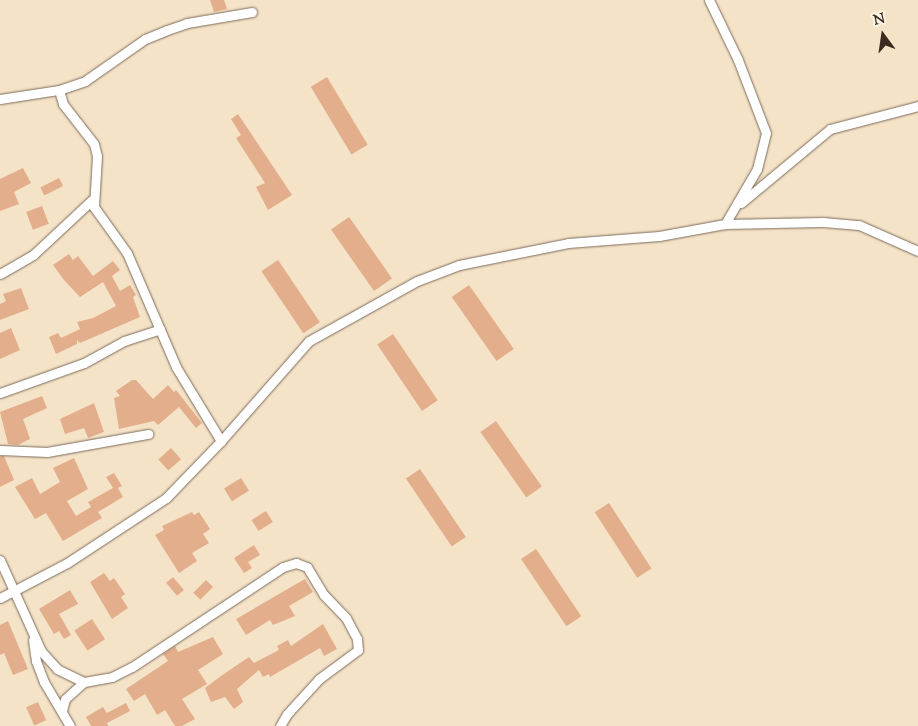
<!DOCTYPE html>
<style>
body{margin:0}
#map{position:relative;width:918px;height:726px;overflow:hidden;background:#f5e3c8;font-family:"Sorts Mill Goudy",serif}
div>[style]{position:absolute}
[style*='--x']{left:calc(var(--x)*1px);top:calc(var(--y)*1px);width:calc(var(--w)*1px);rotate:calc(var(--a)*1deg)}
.building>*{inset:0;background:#e3ae8b;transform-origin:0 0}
.roads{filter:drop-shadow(0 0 1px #7c6b5a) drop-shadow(0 0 1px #7c6b5a)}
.minor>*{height:9px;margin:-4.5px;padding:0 4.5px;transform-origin:4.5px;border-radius:4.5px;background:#fff}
span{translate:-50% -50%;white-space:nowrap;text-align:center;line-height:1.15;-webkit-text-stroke:4.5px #fcf5e5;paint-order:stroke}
.north{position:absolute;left:858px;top:10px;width:50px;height:50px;-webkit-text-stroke:4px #fcf5e5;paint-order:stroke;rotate:346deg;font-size:14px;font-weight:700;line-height:20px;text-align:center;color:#3b2a1e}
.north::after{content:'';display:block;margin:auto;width:18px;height:22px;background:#3b2a1e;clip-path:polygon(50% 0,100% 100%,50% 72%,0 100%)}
</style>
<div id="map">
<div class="building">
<div style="clip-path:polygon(210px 0,224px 0,227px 9px,214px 12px)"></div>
<div style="left:327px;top:77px;width:79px;height:19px;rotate:59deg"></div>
<div style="clip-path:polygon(238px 114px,292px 195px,268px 210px,256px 187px,265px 183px,236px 138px,241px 135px,231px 119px)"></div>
<div style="clip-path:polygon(23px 168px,31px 183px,14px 192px,19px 204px,0 211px,0 179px)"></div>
<div style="left:59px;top:178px;width:9px;height:21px;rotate:63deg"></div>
<div style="left:42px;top:206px;width:19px;height:17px;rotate:69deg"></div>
<div style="left:349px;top:217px;width:75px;height:22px;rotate:55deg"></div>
<div style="clip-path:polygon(69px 254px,73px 260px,78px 256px,93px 276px,113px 261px,120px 270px,112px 276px,120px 291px,130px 285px,136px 295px,133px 297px,140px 317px,80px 343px,77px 340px,77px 344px,56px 354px,49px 337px,58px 333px,61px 338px,80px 329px,77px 322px,93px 318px,116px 306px,103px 282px,80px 297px,64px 280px,53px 265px)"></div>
<div style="left:278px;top:260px;width:75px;height:20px;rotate:56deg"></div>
<div style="left:469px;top:285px;width:78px;height:21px;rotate:55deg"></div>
<div style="clip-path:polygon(21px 288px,29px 309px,0 320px,0 304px,6px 301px,3px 294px)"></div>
<div style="clip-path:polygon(11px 328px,20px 350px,0 359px,0 333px)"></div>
<div style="left:393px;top:334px;width:80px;height:19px;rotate:56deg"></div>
<div style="clip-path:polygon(132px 380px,136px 380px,153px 399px,168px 385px,174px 392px,176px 390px,202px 423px,196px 428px,179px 407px,158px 425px,154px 421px,119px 429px,114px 398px,120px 396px,116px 391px)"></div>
<div style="clip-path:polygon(42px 396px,47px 408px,23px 419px,30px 439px,18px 445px,8px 444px,0 412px)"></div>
<div style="clip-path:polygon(94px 403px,104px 432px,88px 438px,84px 428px,65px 434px,60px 419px)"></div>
<div style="left:496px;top:421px;width:80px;height:19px;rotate:55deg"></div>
<div style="left:171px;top:448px;width:15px;height:17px;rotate:48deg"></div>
<div style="clip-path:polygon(0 456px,4px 456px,14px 480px,0 487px)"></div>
<div style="clip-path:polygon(74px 458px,88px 489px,67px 501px,76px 516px,91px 507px,88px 502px,113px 488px,106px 477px,114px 473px,122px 486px,118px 488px,123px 497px,98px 512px,102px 518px,63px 541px,46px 513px,35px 519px,15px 487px,32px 478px,40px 494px,60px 482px,53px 468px)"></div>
<div style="left:420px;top:469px;width:82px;height:17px;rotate:56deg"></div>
<div style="left:241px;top:478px;width:15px;height:20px;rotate:58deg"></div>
<div style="left:609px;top:503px;width:78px;height:17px;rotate:57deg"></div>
<div style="left:266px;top:511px;width:13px;height:17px;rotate:58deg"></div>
<div style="clip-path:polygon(192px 512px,194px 515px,199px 512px,210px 529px,203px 534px,209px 543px,192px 553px,197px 561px,179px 573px,155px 535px,164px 530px,162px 526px)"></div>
<div style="clip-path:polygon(254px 545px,260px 555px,248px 562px,252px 568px,244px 573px,234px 558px)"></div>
<div style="left:536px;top:549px;width:81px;height:18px;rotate:56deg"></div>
<div style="clip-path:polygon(104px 573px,110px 581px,114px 578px,125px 594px,121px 597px,128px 608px,112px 619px,90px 582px)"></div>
<div style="left:173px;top:577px;width:17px;height:9px;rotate:50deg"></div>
<div style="clip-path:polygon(305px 579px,313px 592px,289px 606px,295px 616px,273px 625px,270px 620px,246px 635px,236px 619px)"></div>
<div style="left:206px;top:580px;width:10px;height:18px;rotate:45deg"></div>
<div style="clip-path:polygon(70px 590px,78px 604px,59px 614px,71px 635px,64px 639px,59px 631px,54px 634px,39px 609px)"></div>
<div style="left:92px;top:619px;width:24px;height:21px;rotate:57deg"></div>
<div style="clip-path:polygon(8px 621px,28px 669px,13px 675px,4px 653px,0 655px,0 625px)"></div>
<div style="clip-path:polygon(323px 624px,337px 649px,324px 656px,320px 648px,270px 677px,269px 674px,263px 677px,259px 670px,237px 689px,243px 702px,234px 709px,225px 697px,211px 702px,205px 688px,221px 676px,249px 657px,254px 663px,279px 650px,277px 646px,288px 640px,291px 646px)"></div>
<div style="clip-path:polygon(213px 637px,223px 654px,198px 670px,207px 684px,182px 699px,195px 719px,182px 726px,175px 726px,165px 710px,157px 715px,145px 694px,134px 701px,126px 689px,168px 661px,163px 654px,175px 646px,178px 652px)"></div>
<div style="left:38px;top:702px;width:20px;height:13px;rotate:66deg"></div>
<div style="clip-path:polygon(126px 703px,130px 711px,107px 723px,108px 726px,91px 726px,86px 717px,103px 707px,107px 713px)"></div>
</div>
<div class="roads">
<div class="minor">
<div style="--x:709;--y:0;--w:67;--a:64.2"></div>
<div style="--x:738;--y:60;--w:78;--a:69"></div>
<div style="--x:766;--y:133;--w:37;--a:104"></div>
<div style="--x:757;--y:169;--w:64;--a:120.2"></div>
<div style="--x:59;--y:90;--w:15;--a:74"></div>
<div style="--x:63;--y:104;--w:51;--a:52.2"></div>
<div style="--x:94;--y:144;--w:12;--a:76"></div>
<div style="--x:97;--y:156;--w:51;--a:93.4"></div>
<div style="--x:94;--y:207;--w:57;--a:54.3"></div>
<div style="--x:127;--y:253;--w:124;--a:66.7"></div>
<div style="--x:176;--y:367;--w:87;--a:58.7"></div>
<div style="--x:0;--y:99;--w:60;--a:-8.7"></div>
<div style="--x:59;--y:90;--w:28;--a:-19"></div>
<div style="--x:85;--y:81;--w:73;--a:-35"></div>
<div style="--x:145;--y:39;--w:24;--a:-22"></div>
<div style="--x:167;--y:30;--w:21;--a:-19"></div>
<div style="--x:187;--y:23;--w:66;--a:-9.6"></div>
<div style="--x:741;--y:203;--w:116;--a:-39.7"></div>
<div style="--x:830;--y:129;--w:91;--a:-14.6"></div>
<div style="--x:0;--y:274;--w:39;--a:-30"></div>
<div style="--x:34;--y:254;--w:79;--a:-43"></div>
<div style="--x:0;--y:393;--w:89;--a:-19.7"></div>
<div style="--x:84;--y:363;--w:46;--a:-28.8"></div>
<div style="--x:124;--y:341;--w:38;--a:-18"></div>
<div style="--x:0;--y:450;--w:47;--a:2.4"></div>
<div style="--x:47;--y:452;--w:103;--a:-10.1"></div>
<div style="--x:0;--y:560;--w:100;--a:65.7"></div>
<div style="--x:41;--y:651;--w:24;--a:48"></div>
<div style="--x:57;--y:669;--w:30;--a:26"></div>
<div style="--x:84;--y:682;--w:28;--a:-10"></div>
<div style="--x:112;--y:677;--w:22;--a:-27"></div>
<div style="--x:132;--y:667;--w:181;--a:-33.5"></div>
<div style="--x:283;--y:567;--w:14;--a:-17"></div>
<div style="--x:296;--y:563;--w:12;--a:20"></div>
<div style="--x:307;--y:567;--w:33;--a:59"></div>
<div style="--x:324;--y:595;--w:32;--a:46"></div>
<div style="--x:346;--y:618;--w:24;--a:62"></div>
<div style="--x:357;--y:639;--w:11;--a:85"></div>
<div style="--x:358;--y:650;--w:49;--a:143.4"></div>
<div style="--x:319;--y:679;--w:47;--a:132.4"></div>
<div style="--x:287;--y:714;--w:14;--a:120"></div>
<div style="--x:0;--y:598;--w:76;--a:-27.6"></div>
<div style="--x:67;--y:563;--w:118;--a:-33.3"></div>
<div style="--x:166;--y:498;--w:79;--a:-46"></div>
<div style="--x:221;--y:441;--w:133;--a:-48.7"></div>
<div style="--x:309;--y:341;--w:124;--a:-29.1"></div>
<div style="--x:417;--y:281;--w:45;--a:-20.9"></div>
<div style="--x:459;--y:265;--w:111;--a:-11.4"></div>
<div style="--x:568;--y:243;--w:91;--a:-4.4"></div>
<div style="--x:659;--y:236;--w:67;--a:-10.3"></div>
<div style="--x:725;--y:224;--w:98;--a:-1.2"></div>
<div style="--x:823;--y:222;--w:36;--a:5"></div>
<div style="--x:859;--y:225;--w:64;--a:23.8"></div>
<div style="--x:33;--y:640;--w:21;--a:82"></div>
<div style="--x:36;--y:661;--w:22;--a:69"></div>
<div style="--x:44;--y:682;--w:51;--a:59.4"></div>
<div style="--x:62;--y:711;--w:12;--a:-76"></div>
<div style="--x:65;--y:699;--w:25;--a:-42"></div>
</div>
</div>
<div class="north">N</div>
</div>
